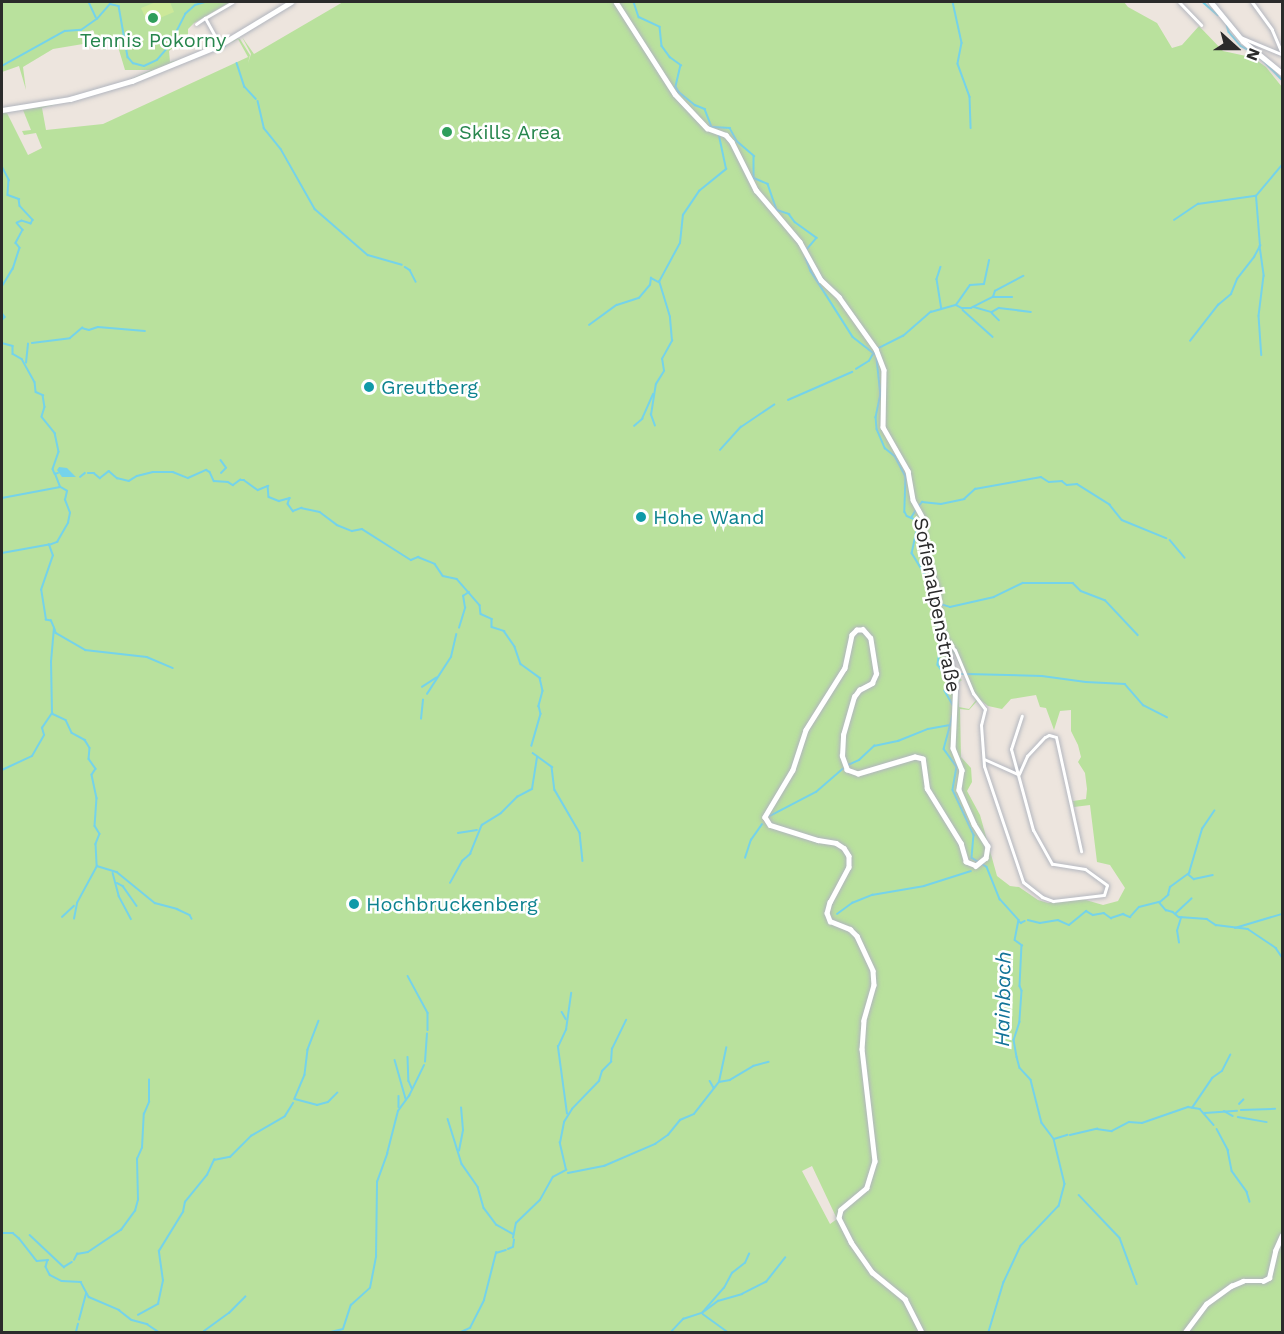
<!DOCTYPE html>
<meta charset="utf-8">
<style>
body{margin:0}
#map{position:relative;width:1284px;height:1334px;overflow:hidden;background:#ede5de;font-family:"Work Sans",sans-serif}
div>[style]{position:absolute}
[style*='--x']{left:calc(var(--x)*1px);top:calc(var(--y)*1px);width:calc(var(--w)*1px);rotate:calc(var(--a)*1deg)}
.green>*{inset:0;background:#b9e19d}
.pitch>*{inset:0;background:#cce899}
.water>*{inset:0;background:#75d3ea}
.stream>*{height:1.5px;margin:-0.75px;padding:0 0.75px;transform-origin:0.75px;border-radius:0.75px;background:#75d3ea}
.roads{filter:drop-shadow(0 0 2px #b1b5be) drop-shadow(0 0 2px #b1b5be)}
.minor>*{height:3px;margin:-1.5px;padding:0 1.5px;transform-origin:1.5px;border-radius:1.5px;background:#fff}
.tertiary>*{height:4.5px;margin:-2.25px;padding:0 2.25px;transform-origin:2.25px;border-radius:2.25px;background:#fff}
.secondary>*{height:4.5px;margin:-2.25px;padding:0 2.25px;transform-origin:2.25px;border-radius:2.25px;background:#fff}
.dots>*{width:16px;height:16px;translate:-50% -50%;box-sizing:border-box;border:3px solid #fff;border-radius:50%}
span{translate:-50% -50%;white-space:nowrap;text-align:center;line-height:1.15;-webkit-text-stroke:5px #fff;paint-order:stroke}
.leisure-label{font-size:20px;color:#27864d}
.left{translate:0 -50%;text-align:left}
.culture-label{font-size:20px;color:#0d838f}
.street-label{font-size:20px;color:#2b2b2b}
.water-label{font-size:21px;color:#127398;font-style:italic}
.frame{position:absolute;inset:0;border:3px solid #2b2b2b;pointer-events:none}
.north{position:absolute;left:1206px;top:18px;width:60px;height:60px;-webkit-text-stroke:4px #fff;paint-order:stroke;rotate:111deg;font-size:16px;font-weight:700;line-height:24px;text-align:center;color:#2b2b2b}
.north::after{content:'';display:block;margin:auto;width:21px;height:27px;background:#2b2b2b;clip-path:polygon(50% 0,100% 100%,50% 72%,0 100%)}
</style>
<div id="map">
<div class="green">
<div style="clip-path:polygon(2px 2px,230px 2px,194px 23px,188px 29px,188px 37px,169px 51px,170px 62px,182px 59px,129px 80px,151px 70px,125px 70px,119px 50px,107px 41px,106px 50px,103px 50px,102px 38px,97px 40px,93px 30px,81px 34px,83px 44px,53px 49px,23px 67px,26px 90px,19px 66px,2px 72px)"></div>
<div style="clip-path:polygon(evenodd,343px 2px,1124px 2px,1128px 7px,1157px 23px,1172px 48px,1182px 45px,1199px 26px,1223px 51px,1246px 56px,1248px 54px,1266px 67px,1282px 87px,1282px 1332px,2px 1332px,2px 113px,7px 113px,28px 155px,42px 148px,36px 133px,24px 135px,22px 131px,31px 130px,23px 110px,64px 102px,42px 108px,46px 130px,103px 124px,248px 57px,238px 39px,231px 43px,237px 38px,240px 39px,250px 55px,248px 63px,251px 54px,242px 37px,254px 54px,343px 2px,954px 653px,976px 700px,969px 709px,959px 707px,957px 684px,962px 680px,957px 676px,952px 655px,954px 653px,343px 2px,1036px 695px,1040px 707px,1046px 708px,1054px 730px,1060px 711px,1071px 710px,1071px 731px,1078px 745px,1081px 757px,1078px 762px,1085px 773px,1087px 789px,1086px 799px,1073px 801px,1074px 807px,1090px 805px,1097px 862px,1110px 865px,1125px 888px,1118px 901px,1103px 905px,1079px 898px,1048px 903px,1038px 900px,1019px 887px,1010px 886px,997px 876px,980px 815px,967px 791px,972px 782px,971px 768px,961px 757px,960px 709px,969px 710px,979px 699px,988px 706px,1002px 709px,1011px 699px,1036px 695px,343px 2px,812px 1166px,837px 1219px,830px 1224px,802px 1171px,812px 1166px)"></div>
</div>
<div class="pitch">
<div style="clip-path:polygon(156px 2px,170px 2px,174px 12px,148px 23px,141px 8px)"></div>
</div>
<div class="water">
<div style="clip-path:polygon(59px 467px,67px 468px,76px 477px,81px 477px,62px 477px,57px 470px)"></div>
</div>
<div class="stream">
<div style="--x:89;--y:2;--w:17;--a:65"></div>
<div style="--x:634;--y:2;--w:16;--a:72"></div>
<div style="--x:639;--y:17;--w:23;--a:25"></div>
<div style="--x:660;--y:27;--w:19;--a:84"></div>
<div style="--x:662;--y:46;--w:14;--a:54"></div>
<div style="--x:670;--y:57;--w:14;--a:36"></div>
<div style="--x:681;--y:65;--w:23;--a:103"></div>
<div style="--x:676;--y:87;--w:6;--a:59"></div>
<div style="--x:679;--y:92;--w:21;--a:39"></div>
<div style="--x:695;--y:105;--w:11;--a:22"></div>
<div style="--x:705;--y:109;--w:19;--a:69"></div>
<div style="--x:712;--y:127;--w:18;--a:3"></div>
<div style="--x:730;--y:128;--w:15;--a:62"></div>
<div style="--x:737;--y:141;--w:23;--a:41"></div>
<div style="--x:754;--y:156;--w:22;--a:90"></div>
<div style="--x:754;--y:178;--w:15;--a:23"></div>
<div style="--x:768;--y:184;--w:28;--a:71"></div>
<div style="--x:777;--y:210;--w:13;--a:18"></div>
<div style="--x:789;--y:214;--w:10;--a:53"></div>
<div style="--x:795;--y:222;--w:27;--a:36"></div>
<div style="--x:817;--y:238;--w:16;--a:130"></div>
<div style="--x:953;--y:2;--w:42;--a:77.6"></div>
<div style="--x:962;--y:43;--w:21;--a:101"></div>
<div style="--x:958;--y:64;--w:35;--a:70"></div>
<div style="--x:970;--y:97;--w:31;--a:88"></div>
<div style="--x:1203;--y:2;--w:20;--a:41"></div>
<div style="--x:1227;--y:25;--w:7;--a:74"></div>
<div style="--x:1229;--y:32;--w:18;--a:49"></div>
<div style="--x:1241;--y:46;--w:15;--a:28"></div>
<div style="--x:212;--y:51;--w:14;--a:-21"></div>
<div style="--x:1262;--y:59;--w:29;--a:46"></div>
<div style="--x:237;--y:63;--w:25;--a:72"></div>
<div style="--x:245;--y:87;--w:16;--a:47"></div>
<div style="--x:2;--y:66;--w:72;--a:-29.1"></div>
<div style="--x:65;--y:31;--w:16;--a:-4"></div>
<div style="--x:81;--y:30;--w:19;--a:-35"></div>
<div style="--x:97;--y:19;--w:20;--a:-49"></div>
<div style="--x:110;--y:4;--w:9;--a:13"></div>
<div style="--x:119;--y:6;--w:52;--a:80"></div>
<div style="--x:128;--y:57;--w:8;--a:50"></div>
<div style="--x:133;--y:63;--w:11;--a:15"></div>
<div style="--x:144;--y:66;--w:14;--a:-25"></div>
<div style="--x:157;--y:60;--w:18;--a:-49"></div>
<div style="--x:169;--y:46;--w:36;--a:-63"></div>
<div style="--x:185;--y:14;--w:13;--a:-42"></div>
<div style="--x:195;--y:5;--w:10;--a:-17"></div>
<div style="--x:258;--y:101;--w:28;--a:77"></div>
<div style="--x:264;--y:128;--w:27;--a:51"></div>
<div style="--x:281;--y:149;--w:69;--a:60.5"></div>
<div style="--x:315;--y:209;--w:70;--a:41"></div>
<div style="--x:368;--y:255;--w:35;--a:16"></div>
<div style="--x:2;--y:166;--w:16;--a:63"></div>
<div style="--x:9;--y:180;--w:15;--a:94"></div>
<div style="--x:8;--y:195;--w:12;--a:20"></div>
<div style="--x:19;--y:199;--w:7;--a:82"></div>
<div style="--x:20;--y:206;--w:19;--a:47"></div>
<div style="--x:33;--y:220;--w:4;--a:117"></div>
<div style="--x:31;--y:224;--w:9;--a:-162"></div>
<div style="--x:22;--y:221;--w:5;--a:158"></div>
<div style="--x:17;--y:223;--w:9;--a:49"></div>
<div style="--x:23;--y:230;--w:15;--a:118"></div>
<div style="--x:16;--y:243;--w:6;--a:51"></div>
<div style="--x:20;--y:248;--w:22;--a:108"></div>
<div style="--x:13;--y:269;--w:21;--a:121"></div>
<div style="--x:1174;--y:220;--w:29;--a:-34"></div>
<div style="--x:1198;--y:204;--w:58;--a:-8"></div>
<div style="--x:1260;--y:246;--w:30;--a:82"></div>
<div style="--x:1264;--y:276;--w:40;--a:97.1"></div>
<div style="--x:1259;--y:316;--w:39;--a:86"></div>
<div style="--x:806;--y:258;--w:14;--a:69"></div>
<div style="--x:811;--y:271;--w:78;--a:57.5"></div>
<div style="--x:853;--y:337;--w:28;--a:38"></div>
<div style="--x:405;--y:267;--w:6;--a:31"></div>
<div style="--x:410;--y:270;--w:13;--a:63"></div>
<div style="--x:941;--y:267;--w:13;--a:108"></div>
<div style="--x:937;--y:279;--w:30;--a:81"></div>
<div style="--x:993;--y:297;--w:19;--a:0"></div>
<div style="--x:956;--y:305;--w:24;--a:-55"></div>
<div style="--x:970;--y:285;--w:14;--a:-4"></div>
<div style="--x:984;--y:284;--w:24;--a:-78"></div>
<div style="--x:974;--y:307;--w:19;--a:16"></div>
<div style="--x:992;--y:312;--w:8;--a:-30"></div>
<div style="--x:999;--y:308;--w:32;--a:7"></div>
<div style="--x:963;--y:310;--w:40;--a:42"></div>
<div style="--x:2;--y:313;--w:5;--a:53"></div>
<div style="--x:5;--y:317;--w:5;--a:127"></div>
<div style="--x:992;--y:313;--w:10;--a:45"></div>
<div style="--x:589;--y:325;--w:34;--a:-36"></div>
<div style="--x:617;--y:305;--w:23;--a:-18"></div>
<div style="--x:639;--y:298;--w:17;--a:-50"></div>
<div style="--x:650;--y:285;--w:7;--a:-82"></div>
<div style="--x:651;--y:278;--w:9;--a:27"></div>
<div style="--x:659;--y:282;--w:44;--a:-61.7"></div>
<div style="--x:680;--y:243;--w:28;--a:-84"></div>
<div style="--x:683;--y:215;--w:29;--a:-56"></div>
<div style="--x:699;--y:191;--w:35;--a:-39"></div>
<div style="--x:726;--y:169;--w:35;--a:-102"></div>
<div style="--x:1190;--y:341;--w:46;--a:-52.1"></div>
<div style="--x:1218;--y:305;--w:17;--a:-40"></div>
<div style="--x:1231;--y:294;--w:16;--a:-68"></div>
<div style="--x:1237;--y:279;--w:28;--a:-52"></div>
<div style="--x:1254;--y:257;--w:13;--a:-61"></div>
<div style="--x:1260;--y:246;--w:50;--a:-94.6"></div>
<div style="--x:1256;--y:196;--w:40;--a:-50"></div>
<div style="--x:2;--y:343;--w:11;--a:15"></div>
<div style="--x:13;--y:346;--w:8;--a:90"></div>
<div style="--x:13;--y:354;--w:10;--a:29"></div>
<div style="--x:22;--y:359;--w:26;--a:61"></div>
<div style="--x:35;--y:382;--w:10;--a:84"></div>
<div style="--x:36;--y:392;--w:8;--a:23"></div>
<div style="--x:43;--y:395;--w:12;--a:81"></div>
<div style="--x:45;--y:407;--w:10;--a:107"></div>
<div style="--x:42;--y:417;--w:21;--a:51"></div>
<div style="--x:55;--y:433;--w:19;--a:78"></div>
<div style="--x:59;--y:452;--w:18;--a:109"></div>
<div style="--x:53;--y:469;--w:5;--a:68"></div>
<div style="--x:55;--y:474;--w:3;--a:-18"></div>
<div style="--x:32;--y:343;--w:38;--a:-7"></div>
<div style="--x:70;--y:338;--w:16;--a:-40"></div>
<div style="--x:82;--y:328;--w:7;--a:16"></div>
<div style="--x:89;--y:330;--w:9;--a:-18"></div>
<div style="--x:98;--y:327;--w:47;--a:4.9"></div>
<div style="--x:879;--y:348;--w:27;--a:-27"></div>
<div style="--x:903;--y:336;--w:37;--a:-41"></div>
<div style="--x:931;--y:312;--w:26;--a:-16"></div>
<div style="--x:956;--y:305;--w:7;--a:27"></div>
<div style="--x:962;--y:308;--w:9;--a:0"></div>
<div style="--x:971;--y:308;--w:25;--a:-27"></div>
<div style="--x:993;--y:297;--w:6;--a:-72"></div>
<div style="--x:995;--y:291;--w:32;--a:-28"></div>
<div style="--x:877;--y:358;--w:36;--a:84"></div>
<div style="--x:881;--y:394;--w:24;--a:102"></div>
<div style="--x:876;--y:417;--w:12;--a:85"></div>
<div style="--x:877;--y:429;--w:21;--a:67"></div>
<div style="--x:885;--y:448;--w:13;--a:39"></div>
<div style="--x:895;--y:456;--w:24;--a:62"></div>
<div style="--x:906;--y:477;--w:35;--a:92"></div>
<div style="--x:905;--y:512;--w:4;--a:63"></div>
<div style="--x:907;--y:516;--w:13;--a:23"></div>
<div style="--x:919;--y:521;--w:33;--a:102"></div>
<div style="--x:912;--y:553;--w:44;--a:58.8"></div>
<div style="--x:935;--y:591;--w:24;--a:95"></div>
<div style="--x:933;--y:615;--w:26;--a:69"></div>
<div style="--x:942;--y:639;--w:26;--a:99"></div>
<div style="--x:938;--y:665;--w:5;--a:53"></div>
<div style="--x:941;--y:669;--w:7;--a:-16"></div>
<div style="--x:948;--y:667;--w:4;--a:56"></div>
<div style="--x:950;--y:670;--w:8;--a:83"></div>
<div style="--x:951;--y:678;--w:14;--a:115"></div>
<div style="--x:945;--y:691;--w:16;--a:60"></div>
<div style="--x:26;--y:363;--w:19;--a:-84"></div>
<div style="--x:856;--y:369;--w:15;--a:-32"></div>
<div style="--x:869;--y:361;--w:8;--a:-60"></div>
<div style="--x:788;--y:400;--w:70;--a:-23.6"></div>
<div style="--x:634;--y:426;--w:11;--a:-41"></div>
<div style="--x:642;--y:419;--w:27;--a:-66"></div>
<div style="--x:655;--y:426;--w:12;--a:-110"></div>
<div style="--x:651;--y:415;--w:31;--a:-81"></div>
<div style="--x:656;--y:384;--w:15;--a:-58"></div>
<div style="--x:664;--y:371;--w:12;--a:-99"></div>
<div style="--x:662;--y:359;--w:21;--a:-61"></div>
<div style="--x:672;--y:341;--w:24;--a:-95"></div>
<div style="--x:670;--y:317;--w:37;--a:-107"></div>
<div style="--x:720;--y:450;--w:31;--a:-48"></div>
<div style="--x:741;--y:427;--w:40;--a:-34"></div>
<div style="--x:88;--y:473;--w:6;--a:0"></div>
<div style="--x:94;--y:473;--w:8;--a:40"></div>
<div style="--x:100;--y:478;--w:11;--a:-38"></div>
<div style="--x:109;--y:471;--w:11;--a:41"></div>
<div style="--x:117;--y:478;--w:12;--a:14"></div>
<div style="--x:129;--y:481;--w:9;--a:-32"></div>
<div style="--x:137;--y:476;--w:16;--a:-14"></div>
<div style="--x:153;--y:472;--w:20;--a:0"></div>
<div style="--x:173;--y:472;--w:16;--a:22"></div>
<div style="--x:188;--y:478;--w:20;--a:-24"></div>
<div style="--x:206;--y:470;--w:4;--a:27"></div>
<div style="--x:210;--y:472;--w:10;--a:66"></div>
<div style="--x:214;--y:481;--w:14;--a:4"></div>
<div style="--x:228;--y:482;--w:6;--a:31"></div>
<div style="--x:233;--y:485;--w:9;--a:-36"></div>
<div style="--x:240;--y:480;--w:4;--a:0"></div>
<div style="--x:244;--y:480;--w:17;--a:36"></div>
<div style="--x:258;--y:490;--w:11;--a:-22"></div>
<div style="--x:268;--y:486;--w:11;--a:85"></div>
<div style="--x:269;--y:497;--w:11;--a:22"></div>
<div style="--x:279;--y:501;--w:11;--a:-15"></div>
<div style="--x:290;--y:498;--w:6;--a:108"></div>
<div style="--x:288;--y:504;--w:9;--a:54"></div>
<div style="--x:293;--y:511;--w:9;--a:-21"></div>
<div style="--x:301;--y:508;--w:19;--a:12"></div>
<div style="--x:320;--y:512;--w:21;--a:37"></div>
<div style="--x:337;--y:525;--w:16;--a:22"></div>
<div style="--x:352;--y:531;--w:10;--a:-11"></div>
<div style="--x:362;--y:529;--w:58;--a:32.3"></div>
<div style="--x:411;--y:560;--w:8;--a:-23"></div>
<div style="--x:418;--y:557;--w:18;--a:22"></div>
<div style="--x:435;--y:564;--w:14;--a:56"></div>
<div style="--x:443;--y:576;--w:14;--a:12"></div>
<div style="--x:457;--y:579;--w:35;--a:49"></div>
<div style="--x:480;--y:605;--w:9;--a:84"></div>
<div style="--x:481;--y:614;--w:12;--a:24"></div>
<div style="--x:492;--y:619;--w:8;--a:90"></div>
<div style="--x:492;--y:627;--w:13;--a:18"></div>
<div style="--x:504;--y:631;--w:19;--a:55"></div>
<div style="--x:515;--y:647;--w:18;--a:71"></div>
<div style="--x:521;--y:664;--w:24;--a:36"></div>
<div style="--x:540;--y:678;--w:13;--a:77"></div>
<div style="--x:543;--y:691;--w:16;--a:105"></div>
<div style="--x:539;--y:706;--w:8;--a:76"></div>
<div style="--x:541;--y:714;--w:33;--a:106"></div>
<div style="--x:221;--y:473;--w:7;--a:-45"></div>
<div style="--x:226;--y:468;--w:9;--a:-126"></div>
<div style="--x:80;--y:477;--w:6;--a:-39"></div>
<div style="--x:2;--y:498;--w:59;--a:-10.7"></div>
<div style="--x:919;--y:506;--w:5;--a:-53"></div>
<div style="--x:922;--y:502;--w:19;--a:6"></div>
<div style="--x:941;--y:504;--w:24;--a:-12"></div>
<div style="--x:964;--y:499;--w:15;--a:-42"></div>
<div style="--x:975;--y:489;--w:67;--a:-10.3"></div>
<div style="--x:1041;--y:477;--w:9;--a:32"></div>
<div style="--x:1049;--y:482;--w:13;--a:-4"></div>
<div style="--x:1062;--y:481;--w:6;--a:39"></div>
<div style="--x:1067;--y:485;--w:10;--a:-6"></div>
<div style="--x:1077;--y:484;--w:39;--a:32"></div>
<div style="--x:1110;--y:505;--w:19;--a:51"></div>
<div style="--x:1122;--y:520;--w:48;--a:22.2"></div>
<div style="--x:911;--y:518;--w:9;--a:-58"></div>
<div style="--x:1170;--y:540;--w:23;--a:50"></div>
<div style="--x:2;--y:553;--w:46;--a:-10.1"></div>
<div style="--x:941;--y:604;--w:9;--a:18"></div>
<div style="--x:950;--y:607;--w:45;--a:-12.8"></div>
<div style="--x:994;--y:597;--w:32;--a:-26"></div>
<div style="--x:1023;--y:583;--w:50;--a:0"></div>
<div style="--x:1073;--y:583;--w:11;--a:45"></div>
<div style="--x:1081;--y:591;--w:26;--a:21"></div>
<div style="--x:1105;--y:600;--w:48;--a:46.7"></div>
<div style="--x:459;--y:628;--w:21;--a:-73"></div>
<div style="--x:465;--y:608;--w:12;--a:-99"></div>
<div style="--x:463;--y:596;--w:7;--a:-34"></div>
<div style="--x:55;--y:629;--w:4;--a:76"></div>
<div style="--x:56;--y:633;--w:34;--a:30"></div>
<div style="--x:85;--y:650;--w:62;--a:6.4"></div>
<div style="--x:147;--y:657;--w:28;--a:23"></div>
<div style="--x:957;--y:674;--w:6;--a:0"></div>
<div style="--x:966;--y:674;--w:76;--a:1.5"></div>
<div style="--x:1042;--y:676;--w:44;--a:7.8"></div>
<div style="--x:1086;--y:682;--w:39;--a:3"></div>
<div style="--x:1125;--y:684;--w:28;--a:49"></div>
<div style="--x:1143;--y:705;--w:27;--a:27"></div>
<div style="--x:422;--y:687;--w:17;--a:-33"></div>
<div style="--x:427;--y:694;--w:44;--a:-57"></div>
<div style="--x:451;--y:657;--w:23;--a:-77"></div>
<div style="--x:53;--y:714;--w:14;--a:25"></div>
<div style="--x:66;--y:720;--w:14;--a:65"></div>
<div style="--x:72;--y:733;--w:15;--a:28"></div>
<div style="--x:85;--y:740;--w:9;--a:58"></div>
<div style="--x:90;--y:748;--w:11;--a:95"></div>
<div style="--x:89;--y:759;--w:12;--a:55"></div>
<div style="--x:96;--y:769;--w:7;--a:124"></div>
<div style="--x:92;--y:775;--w:24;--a:78"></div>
<div style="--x:97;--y:798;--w:28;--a:94"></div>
<div style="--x:95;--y:826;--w:9;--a:58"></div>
<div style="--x:100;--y:834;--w:11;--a:112"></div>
<div style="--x:96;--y:844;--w:22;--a:87"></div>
<div style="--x:97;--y:866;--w:21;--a:17"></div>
<div style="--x:117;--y:872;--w:49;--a:39.2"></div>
<div style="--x:155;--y:903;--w:23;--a:15"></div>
<div style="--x:177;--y:909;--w:14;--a:25"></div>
<div style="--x:190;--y:915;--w:4;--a:63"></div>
<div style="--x:953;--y:716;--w:34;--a:105"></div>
<div style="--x:944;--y:749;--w:22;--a:54"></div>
<div style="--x:957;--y:767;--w:23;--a:100"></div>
<div style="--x:953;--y:790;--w:50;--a:65"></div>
<div style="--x:974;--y:835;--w:23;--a:95"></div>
<div style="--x:972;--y:858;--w:17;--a:31"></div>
<div style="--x:987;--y:867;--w:35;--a:68"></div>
<div style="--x:1000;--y:899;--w:28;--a:48"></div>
<div style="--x:1019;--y:920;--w:20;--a:101"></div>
<div style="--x:1015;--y:940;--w:9;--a:36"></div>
<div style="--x:1022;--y:945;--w:41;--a:92.8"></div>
<div style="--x:1020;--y:986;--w:5;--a:68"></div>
<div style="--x:1022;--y:991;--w:31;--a:94"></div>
<div style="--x:1020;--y:1022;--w:19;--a:108"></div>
<div style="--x:1014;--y:1040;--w:17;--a:80"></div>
<div style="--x:1017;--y:1057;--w:11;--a:75"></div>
<div style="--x:1020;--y:1068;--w:16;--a:47"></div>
<div style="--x:1031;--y:1080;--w:44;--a:75.7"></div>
<div style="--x:1042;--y:1123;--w:20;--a:53"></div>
<div style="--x:1054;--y:1139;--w:46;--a:76.3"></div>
<div style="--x:1065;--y:1184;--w:23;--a:105"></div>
<div style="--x:1059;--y:1206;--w:55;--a:133.5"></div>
<div style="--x:1021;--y:1246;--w:40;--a:115"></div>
<div style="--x:1004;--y:1282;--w:52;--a:106.7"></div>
<div style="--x:421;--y:719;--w:19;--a:-84"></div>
<div style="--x:533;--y:753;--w:24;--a:36"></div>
<div style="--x:552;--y:767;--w:23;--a:83"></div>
<div style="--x:555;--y:790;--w:50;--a:59.8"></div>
<div style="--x:580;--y:833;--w:28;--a:84"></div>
<div style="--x:848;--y:765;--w:12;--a:-24"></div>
<div style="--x:859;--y:760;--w:21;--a:-43"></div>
<div style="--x:874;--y:746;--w:25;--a:-12"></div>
<div style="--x:898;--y:741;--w:32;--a:-22"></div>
<div style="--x:928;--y:729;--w:22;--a:-10"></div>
<div style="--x:2;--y:770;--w:33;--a:-25"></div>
<div style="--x:32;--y:756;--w:24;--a:-60"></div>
<div style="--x:44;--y:735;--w:7;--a:-106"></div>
<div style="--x:42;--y:728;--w:18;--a:-56"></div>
<div style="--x:52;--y:713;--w:51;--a:-91.1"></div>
<div style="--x:51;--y:662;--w:34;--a:-85"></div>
<div style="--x:54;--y:628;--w:8;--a:-113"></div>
<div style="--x:51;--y:621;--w:5;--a:-169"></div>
<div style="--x:46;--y:620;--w:30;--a:-99"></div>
<div style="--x:41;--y:590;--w:36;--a:-71"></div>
<div style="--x:53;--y:556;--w:12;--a:-110"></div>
<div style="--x:49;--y:545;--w:9;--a:-21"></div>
<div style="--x:57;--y:542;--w:22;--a:-60"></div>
<div style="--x:68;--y:523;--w:10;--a:-79"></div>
<div style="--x:70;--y:513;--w:14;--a:-111"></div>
<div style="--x:65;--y:500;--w:9;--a:-77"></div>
<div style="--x:67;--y:491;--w:8;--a:-150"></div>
<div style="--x:60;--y:487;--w:14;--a:-111"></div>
<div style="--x:770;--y:816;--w:52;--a:-27.6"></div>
<div style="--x:816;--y:792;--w:35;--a:-41"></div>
<div style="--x:458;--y:833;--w:19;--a:-9"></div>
<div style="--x:745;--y:858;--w:19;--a:-72"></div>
<div style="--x:751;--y:840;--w:19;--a:-55"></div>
<div style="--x:113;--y:873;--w:24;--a:75"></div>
<div style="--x:119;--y:896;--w:26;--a:62"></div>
<div style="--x:1188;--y:874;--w:8;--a:40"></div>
<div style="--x:1194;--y:879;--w:19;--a:-12"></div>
<div style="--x:117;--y:883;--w:7;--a:27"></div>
<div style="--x:123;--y:886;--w:24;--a:55"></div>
<div style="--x:450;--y:883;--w:25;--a:-61"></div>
<div style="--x:462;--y:861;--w:11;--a:-41"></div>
<div style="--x:470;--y:854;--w:31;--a:-68"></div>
<div style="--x:482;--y:825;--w:22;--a:-32"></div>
<div style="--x:501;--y:813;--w:23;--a:-45"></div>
<div style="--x:517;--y:797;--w:17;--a:-28"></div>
<div style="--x:532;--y:789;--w:32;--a:-81"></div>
<div style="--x:1160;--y:902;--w:11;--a:-41"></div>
<div style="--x:1168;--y:895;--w:8;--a:-76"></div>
<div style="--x:1170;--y:887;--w:24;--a:-36"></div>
<div style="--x:1189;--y:873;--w:46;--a:-73.5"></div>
<div style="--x:1202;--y:829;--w:22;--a:-56"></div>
<div style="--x:1176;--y:913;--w:21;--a:-43"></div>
<div style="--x:837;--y:914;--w:19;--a:-36"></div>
<div style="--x:852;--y:903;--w:22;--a:-22"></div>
<div style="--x:872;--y:895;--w:53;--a:-9.8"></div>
<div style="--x:924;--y:886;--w:49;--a:-17.7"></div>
<div style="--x:62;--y:917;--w:16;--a:-43"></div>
<div style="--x:74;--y:919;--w:16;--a:-79"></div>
<div style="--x:77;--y:903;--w:42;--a:-61.6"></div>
<div style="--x:1028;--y:920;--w:12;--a:14"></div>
<div style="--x:1040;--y:923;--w:18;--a:-9"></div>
<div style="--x:1058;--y:920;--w:12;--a:24"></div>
<div style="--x:1069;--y:925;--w:22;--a:-39"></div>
<div style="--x:1086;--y:911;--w:8;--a:30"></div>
<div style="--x:1093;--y:915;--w:11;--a:-10"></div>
<div style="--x:1104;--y:913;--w:9;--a:36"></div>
<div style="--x:1111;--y:918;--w:13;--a:-18"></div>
<div style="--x:1123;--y:914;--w:8;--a:23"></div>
<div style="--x:1130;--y:917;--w:13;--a:-48"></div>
<div style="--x:1139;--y:907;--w:21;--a:-14"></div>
<div style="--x:1159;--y:902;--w:11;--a:49"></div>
<div style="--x:1166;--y:910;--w:7;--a:16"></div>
<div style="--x:1173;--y:912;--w:8;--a:40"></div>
<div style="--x:1179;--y:917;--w:28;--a:4"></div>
<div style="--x:1207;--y:919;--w:11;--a:34"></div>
<div style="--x:1216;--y:925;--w:32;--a:7"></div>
<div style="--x:1248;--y:929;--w:34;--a:34"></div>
<div style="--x:1276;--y:948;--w:11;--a:56"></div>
<div style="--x:1019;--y:921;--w:3;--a:45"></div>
<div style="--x:1021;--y:923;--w:4;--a:-27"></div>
<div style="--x:1235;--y:928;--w:49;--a:-16.6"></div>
<div style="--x:1179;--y:943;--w:12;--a:-99"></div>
<div style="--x:1177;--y:931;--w:14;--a:-73"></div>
<div style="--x:408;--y:976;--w:42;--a:61.6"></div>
<div style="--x:428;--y:1013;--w:17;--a:90"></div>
<div style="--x:562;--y:1012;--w:8;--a:60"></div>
<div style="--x:319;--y:1021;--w:31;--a:111"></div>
<div style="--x:308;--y:1050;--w:25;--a:97"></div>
<div style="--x:305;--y:1075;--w:26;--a:113"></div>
<div style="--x:295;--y:1099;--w:23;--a:15"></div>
<div style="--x:317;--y:1105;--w:11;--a:-15"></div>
<div style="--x:328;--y:1102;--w:13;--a:-45"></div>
<div style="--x:408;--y:1057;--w:24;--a:88"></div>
<div style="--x:409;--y:1081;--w:8;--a:67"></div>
<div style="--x:395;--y:1060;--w:41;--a:74.2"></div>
<div style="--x:425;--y:1062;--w:28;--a:-86"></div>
<div style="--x:710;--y:1081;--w:8;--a:60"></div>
<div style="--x:719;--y:1082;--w:35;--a:-78"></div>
<div style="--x:399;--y:1096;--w:11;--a:90"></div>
<div style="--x:1239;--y:1104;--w:6;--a:-45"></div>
<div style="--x:1192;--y:1108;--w:36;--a:-56"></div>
<div style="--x:1212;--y:1078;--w:12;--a:-35"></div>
<div style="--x:1222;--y:1071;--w:18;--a:-63"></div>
<div style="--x:1241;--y:1110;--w:34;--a:-2"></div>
<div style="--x:1224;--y:1111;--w:10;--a:29"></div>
<div style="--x:1205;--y:1113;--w:32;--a:-4"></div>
<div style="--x:567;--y:1114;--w:68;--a:-97.7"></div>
<div style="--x:558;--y:1047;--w:19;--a:-65"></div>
<div style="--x:566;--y:1030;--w:37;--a:-82"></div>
<div style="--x:1238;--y:1117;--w:29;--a:10"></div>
<div style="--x:448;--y:1119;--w:47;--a:72.7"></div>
<div style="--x:462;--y:1164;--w:28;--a:55"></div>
<div style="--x:478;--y:1187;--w:22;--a:74"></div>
<div style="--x:484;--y:1208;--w:21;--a:53"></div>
<div style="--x:497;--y:1225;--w:18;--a:29"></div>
<div style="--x:1217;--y:1129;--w:24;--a:62"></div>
<div style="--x:1228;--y:1150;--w:21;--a:79"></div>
<div style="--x:1232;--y:1171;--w:26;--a:54"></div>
<div style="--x:1247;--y:1192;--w:10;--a:73"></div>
<div style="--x:1070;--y:1135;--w:28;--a:-13"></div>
<div style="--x:1097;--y:1129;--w:15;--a:8"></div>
<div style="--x:1112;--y:1131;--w:19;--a:-28"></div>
<div style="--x:1129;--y:1122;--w:13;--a:4"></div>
<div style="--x:1142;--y:1123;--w:49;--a:-19.2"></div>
<div style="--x:1188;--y:1107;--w:12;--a:9"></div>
<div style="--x:1200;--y:1109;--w:21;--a:49"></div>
<div style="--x:1054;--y:1139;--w:14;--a:-17"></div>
<div style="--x:459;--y:1151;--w:21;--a:-79"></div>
<div style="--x:463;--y:1130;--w:22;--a:-95"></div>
<div style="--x:568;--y:1173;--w:37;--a:-11"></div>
<div style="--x:604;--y:1166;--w:56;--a:-23.3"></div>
<div style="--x:655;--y:1144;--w:16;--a:-35"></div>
<div style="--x:668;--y:1135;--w:19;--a:-51"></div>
<div style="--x:680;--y:1120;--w:15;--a:-23"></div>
<div style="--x:694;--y:1114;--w:41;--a:-52"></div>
<div style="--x:719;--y:1082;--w:11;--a:-10"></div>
<div style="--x:730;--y:1080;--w:27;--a:-31"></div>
<div style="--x:753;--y:1066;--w:16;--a:-15"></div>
<div style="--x:1079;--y:1195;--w:59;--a:46.4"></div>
<div style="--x:1120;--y:1238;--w:49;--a:69.7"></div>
<div style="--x:2;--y:1233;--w:11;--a:0"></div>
<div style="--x:13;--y:1233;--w:8;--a:40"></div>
<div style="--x:19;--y:1238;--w:29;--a:52"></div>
<div style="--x:37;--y:1261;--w:11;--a:-5"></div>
<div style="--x:48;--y:1260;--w:7;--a:106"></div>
<div style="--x:46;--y:1267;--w:9;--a:63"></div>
<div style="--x:50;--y:1275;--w:13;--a:27"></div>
<div style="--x:62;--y:1281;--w:19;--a:3"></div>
<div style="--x:81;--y:1282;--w:17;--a:62"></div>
<div style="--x:89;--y:1297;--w:33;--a:23"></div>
<div style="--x:119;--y:1310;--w:16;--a:38"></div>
<div style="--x:132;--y:1320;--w:16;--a:15"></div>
<div style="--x:147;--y:1324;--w:14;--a:34"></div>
<div style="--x:30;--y:1235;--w:47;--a:43.3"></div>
<div style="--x:64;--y:1267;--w:9;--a:-32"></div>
<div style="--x:513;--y:1238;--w:15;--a:-79"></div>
<div style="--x:516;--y:1223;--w:33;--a:-44"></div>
<div style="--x:540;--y:1200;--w:26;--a:-61"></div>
<div style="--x:553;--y:1177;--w:15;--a:-28"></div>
<div style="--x:566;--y:1170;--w:28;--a:-103"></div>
<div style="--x:560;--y:1143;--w:21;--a:-79"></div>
<div style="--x:564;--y:1122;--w:15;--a:-58"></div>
<div style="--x:572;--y:1109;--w:39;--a:-46"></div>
<div style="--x:599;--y:1081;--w:10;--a:-73"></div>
<div style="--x:602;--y:1071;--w:13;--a:-45"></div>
<div style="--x:611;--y:1062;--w:13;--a:-86"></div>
<div style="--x:612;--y:1049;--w:32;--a:-64"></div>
<div style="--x:508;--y:1249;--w:5;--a:-22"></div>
<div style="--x:513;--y:1247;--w:7;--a:-82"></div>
<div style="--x:74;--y:1260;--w:7;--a:-63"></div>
<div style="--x:77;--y:1254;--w:11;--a:-10"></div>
<div style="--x:88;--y:1252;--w:40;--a:-34"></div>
<div style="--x:121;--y:1230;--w:24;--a:-54"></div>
<div style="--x:135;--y:1211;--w:11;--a:-75"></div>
<div style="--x:138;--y:1200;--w:41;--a:-91.4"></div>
<div style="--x:137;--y:1159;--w:12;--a:-66"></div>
<div style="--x:142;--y:1148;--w:34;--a:-87"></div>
<div style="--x:144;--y:1114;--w:13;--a:-67"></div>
<div style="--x:149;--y:1102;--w:22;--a:-90"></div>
<div style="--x:702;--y:1313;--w:33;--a:-49"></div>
<div style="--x:724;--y:1288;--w:17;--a:-62"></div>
<div style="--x:732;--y:1273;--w:16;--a:-38"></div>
<div style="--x:745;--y:1263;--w:10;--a:-66"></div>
<div style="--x:703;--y:1314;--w:31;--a:36"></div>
<div style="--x:138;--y:1315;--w:23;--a:-29"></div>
<div style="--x:158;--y:1304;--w:24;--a:-78"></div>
<div style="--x:163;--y:1281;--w:30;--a:-98"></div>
<div style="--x:159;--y:1251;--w:46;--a:-58.4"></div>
<div style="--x:183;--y:1212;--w:10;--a:-79"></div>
<div style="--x:185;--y:1202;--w:35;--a:-51"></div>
<div style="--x:207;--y:1175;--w:17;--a:-65"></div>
<div style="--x:214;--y:1160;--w:16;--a:-11"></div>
<div style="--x:230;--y:1157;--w:30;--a:-45"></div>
<div style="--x:251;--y:1136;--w:39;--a:-30"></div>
<div style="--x:285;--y:1116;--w:15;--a:-58"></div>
<div style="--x:79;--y:1320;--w:27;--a:-75"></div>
<div style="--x:204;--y:1331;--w:31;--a:-36"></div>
<div style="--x:229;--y:1313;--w:23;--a:-45"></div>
<div style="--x:76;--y:1332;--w:8;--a:-76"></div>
<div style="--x:331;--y:1332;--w:12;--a:-14"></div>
<div style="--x:343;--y:1329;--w:25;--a:-72"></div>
<div style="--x:351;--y:1305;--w:25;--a:-42"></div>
<div style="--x:370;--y:1288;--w:32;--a:-79"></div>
<div style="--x:376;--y:1257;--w:75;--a:-89.2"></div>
<div style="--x:377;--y:1182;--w:30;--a:-70"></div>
<div style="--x:387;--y:1154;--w:44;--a:-75.7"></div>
<div style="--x:398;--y:1111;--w:19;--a:-54"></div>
<div style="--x:409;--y:1096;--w:34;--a:-64"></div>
<div style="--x:461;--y:1332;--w:10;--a:-24"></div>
<div style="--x:470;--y:1328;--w:31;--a:-63"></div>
<div style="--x:484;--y:1300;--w:49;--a:-75.7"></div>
<div style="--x:496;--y:1253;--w:10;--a:-17"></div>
<div style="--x:671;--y:1332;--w:18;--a:-47"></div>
<div style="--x:683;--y:1319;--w:20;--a:-18"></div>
<div style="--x:702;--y:1313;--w:20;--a:-37"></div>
<div style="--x:718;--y:1301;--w:25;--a:-16"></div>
<div style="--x:742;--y:1294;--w:27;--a:-27"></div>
<div style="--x:766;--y:1282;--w:31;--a:-52"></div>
</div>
<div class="roads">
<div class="minor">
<div style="--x:1179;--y:2;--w:32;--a:46"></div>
<div style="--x:1252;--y:2;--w:34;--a:54"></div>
<div style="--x:1272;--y:30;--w:26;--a:67"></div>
<div style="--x:196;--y:24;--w:11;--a:-34"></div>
<div style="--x:1240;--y:37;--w:44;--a:22.5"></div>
<div style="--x:220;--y:45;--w:31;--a:-119"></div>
<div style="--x:205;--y:18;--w:32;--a:-30"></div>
<div style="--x:946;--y:639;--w:14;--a:51"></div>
<div style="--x:955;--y:650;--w:47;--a:67.3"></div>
<div style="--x:973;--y:693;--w:20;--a:53"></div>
<div style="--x:985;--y:709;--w:16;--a:104"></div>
<div style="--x:981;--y:725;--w:41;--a:85.8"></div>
<div style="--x:984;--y:766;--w:122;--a:71.4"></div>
<div style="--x:1023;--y:882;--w:24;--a:38"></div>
<div style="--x:1042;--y:897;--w:12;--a:20"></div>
<div style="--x:1053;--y:901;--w:51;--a:-6.7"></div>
<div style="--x:1104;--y:895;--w:10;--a:-73"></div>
<div style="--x:1107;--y:885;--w:27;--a:-144"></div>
<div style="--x:1085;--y:869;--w:33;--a:-171"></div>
<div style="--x:1052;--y:864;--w:39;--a:-119"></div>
<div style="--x:1033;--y:830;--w:84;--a:-105.2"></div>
<div style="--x:1011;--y:749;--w:35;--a:-72"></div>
<div style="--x:984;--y:759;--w:37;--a:24"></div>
<div style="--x:1019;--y:774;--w:20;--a:-66"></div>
<div style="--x:1027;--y:756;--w:26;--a:-47"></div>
<div style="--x:1045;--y:737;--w:4;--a:-27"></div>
<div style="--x:1049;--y:735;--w:7;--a:16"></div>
<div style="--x:1056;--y:737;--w:117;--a:77.6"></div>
</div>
<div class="tertiary">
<div style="--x:616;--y:2;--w:109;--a:57.3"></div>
<div style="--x:675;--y:94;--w:47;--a:46.7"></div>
<div style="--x:707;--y:128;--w:20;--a:20"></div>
<div style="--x:726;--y:135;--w:9;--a:49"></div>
<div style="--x:732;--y:142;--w:54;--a:63.4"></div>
<div style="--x:756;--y:190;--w:68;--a:49.8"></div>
<div style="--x:800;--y:242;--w:43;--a:61.1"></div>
<div style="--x:821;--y:280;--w:25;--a:43"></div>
<div style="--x:839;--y:297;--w:64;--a:54.6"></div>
<div style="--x:876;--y:349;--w:22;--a:69"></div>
<div style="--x:884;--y:370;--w:57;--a:91"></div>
<div style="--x:883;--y:427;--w:51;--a:60.4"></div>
<div style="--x:908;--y:471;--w:29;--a:80"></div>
<div style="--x:913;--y:500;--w:23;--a:61"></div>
<div style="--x:924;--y:520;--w:27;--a:92"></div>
<div style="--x:923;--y:547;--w:46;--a:70.8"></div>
<div style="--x:938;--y:590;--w:28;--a:88"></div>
<div style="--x:939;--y:618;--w:64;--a:74.7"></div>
<div style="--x:956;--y:680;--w:68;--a:92.5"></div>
<div style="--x:953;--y:748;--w:24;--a:68"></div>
<div style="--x:962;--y:770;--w:20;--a:99"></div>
<div style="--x:959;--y:790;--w:37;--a:66"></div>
<div style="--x:974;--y:824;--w:26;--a:58"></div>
<div style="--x:988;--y:846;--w:12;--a:99"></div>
<div style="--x:986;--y:858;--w:13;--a:141"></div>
<div style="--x:976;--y:866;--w:11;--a:-158"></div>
<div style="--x:966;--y:862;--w:19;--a:-106"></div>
<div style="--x:961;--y:844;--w:65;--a:-121.7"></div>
<div style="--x:927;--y:789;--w:30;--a:-98"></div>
<div style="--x:923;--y:759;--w:8;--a:-166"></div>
<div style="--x:915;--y:757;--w:59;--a:163.4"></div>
<div style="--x:858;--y:774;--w:12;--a:-160"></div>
<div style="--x:847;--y:770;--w:15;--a:-110"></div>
<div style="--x:842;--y:756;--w:21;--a:-87"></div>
<div style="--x:843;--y:735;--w:40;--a:-74"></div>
<div style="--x:854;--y:697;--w:9;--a:-54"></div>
<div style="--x:859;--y:690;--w:15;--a:-28"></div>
<div style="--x:872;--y:683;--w:10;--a:-66"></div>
<div style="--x:876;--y:674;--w:36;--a:-99"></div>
<div style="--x:870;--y:638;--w:11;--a:-131"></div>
<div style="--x:863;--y:630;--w:6;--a:180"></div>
<div style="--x:857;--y:630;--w:7;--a:135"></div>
<div style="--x:852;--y:635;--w:34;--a:102"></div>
<div style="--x:845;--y:668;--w:73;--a:122.2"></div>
<div style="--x:806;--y:730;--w:42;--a:108"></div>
<div style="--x:793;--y:770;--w:55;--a:120.8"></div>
<div style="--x:765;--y:817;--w:9;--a:58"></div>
<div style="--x:770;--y:825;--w:50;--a:17.4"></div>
<div style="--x:818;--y:840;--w:18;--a:9"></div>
<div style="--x:836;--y:843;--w:9;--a:32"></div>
<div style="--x:844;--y:848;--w:9;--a:58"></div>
<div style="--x:849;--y:856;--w:11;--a:90"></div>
<div style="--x:849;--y:867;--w:40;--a:118"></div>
<div style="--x:830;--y:902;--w:11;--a:105"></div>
<div style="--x:827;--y:913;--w:9;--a:69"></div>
<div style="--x:830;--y:921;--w:22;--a:22"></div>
<div style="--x:850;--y:929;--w:10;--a:45"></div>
<div style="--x:857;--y:936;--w:38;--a:65"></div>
<div style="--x:873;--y:971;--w:14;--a:86"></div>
<div style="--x:874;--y:985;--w:37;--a:106"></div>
<div style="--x:864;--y:1021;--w:28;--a:94"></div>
<div style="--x:862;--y:1049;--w:113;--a:83.4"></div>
<div style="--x:875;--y:1161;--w:28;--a:107"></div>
<div style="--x:867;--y:1188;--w:34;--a:140"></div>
<div style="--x:841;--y:1210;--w:8;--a:104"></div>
<div style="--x:839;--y:1218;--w:27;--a:63"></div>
<div style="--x:851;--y:1242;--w:37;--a:55"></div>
<div style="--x:872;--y:1272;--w:43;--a:39.3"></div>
<div style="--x:905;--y:1299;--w:37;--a:63"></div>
<div style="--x:1211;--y:2;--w:50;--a:50.6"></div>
<div style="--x:1243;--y:41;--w:50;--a:39.4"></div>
</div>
<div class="secondary">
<div style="--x:2;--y:110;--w:69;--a:-9.2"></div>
<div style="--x:70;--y:99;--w:65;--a:-16.2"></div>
<div style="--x:132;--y:81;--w:95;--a:-22.2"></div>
<div style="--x:220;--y:45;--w:83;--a:-31.2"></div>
<div style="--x:1185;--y:1332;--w:35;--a:-53"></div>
<div style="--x:1206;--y:1304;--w:31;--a:-36"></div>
<div style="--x:1231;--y:1286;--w:13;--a:-23"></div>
<div style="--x:1243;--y:1281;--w:20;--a:0"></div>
<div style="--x:1263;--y:1281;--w:7;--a:-27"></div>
<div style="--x:1269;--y:1278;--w:28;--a:-77"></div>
<div style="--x:1275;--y:1251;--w:17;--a:-66"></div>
</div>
</div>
<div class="dots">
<div style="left:153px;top:18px;background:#2e9e5b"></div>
<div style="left:447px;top:132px;background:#2e9e5b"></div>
<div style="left:369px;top:387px;background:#0f9aa8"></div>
<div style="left:641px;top:517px;background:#0f9aa8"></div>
<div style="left:354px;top:904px;background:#0f9aa8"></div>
</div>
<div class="leisure-label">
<span style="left:153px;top:40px">Tennis Pokorny</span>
<span class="left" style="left:459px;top:132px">Skills Area</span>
</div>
<div class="culture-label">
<span class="left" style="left:381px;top:387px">Greutberg</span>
<span class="left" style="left:653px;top:517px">Hohe Wand</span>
<span class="left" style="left:366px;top:904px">Hochbruckenberg</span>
</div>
<div class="street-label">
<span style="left:937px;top:605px;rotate:79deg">Sofienalpenstraße</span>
</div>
<div class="water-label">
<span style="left:1003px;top:999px;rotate:-89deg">Hainbach</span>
</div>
<div class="frame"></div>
<div class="north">N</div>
</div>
